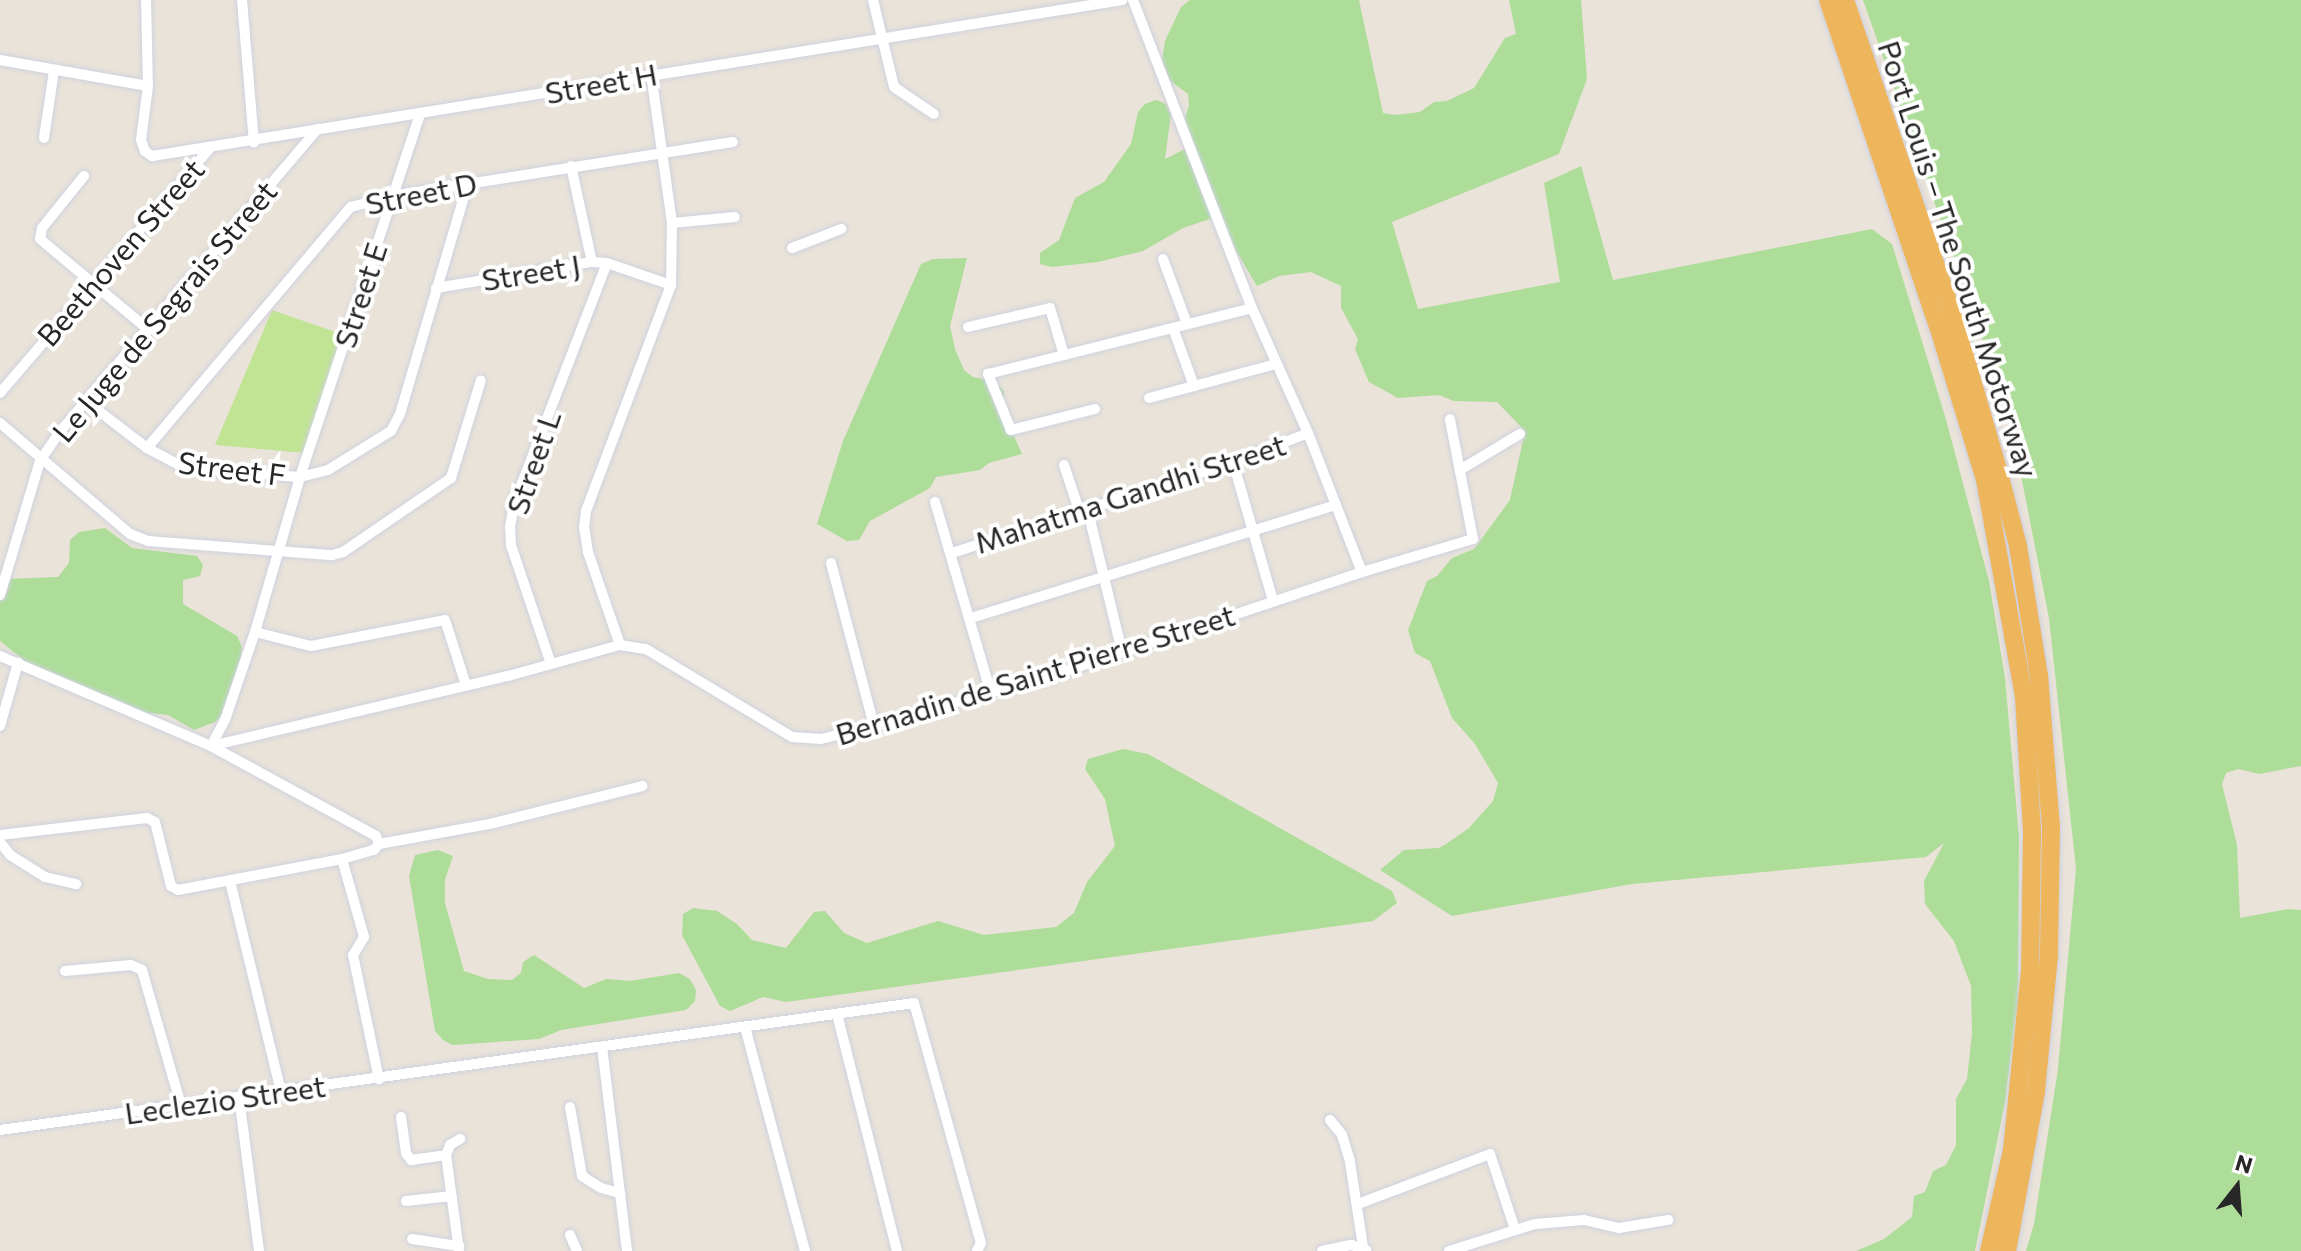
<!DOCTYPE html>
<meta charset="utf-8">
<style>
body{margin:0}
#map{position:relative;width:2301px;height:1251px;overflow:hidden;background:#e9e3d9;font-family:Commissioner,sans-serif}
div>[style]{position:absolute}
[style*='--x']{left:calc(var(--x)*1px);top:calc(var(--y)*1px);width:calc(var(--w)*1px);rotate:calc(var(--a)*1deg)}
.green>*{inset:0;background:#addd98}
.pitch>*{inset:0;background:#c0e494}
.roads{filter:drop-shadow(0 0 2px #cfd1e0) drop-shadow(0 0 2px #cfd1e0)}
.minor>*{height:10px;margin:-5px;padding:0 5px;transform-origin:5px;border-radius:5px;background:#fff}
.trunk>*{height:18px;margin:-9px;padding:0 9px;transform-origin:9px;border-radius:9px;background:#eeb65c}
span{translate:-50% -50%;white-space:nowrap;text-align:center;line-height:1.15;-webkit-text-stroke:8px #fff;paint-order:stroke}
.street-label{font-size:30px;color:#272727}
.north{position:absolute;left:2197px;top:1147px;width:80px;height:80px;-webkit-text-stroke:6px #fff;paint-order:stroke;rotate:17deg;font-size:22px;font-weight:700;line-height:32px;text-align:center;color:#272727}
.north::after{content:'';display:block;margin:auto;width:28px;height:36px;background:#272727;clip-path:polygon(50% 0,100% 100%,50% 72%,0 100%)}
</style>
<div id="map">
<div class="green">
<div style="clip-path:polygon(1190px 0,1359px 0,1383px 113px,1395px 115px,1420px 112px,1434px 102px,1447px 101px,1474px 88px,1505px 38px,1516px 34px,1509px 0,1581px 0,1587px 79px,1559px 154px,1392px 222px,1418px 309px,1560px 282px,1544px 183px,1581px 166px,1613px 280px,1872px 229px,1892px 244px,1945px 416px,1989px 581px,2005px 678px,2019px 837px,2018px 1001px,2005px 1102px,1975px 1251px,1856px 1251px,1884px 1239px,1912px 1217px,1914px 1196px,1925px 1192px,1933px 1171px,1946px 1165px,1956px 1145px,1956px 1099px,1967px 1079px,1972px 1033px,1971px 986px,1954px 941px,1925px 904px,1924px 881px,1944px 843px,1926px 857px,1632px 884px,1452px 916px,1380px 870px,1404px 850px,1439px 848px,1449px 842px,1469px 828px,1493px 801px,1498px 783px,1475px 744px,1452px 718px,1430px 661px,1415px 653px,1408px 630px,1427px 581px,1437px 576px,1452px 558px,1474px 549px,1510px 500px,1525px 431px,1497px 402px,1454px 401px,1439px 395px,1398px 398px,1369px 382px,1355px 349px,1358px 339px,1341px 308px,1341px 286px,1311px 272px,1279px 276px,1257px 286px,1216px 217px,1183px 228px,1143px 251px,1098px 262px,1052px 267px,1040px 264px,1040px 253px,1059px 240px,1075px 198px,1104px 182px,1131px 144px,1138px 112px,1145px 104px,1156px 100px,1166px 104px,1171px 114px,1165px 159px,1185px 149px,1182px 126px,1189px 106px,1188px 94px,1160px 73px,1165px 41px,1181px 7px)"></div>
<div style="clip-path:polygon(1863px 0,2301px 0,2301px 766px,2259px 774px,2238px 769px,2226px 773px,2222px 784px,2237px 845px,2240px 918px,2288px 909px,2301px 910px,2301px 1251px,2026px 1251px,2034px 1224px,2058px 1069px,2076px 869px,2049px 618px,2009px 414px)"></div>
<div style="clip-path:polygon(967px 258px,950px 326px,955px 349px,964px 370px,973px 377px,996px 382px,1004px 391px,1004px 414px,1022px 454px,989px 463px,980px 470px,936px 477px,930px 488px,870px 521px,859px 540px,847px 541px,817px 524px,843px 441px,921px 264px,933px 259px)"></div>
<div style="clip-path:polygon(105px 528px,132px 548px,197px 556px,203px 565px,200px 576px,183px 580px,183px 604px,237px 636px,242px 647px,239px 671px,224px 714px,215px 722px,194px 730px,168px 715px,149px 713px,132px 716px,35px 669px,0 641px,0 584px,5px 579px,58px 577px,69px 563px,70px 540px,79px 532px)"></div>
<div style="clip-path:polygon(1123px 749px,1148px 754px,1392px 891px,1397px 903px,1373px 921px,786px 1002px,763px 997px,730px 1011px,720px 1006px,682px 935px,683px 914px,693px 908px,717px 911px,737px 924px,752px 940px,786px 948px,814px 912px,825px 911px,844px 933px,867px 943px,938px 921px,984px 935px,1056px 927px,1074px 913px,1087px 882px,1115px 846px,1105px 799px,1085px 769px,1088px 759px)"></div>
<div style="clip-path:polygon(438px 850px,453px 856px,445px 880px,445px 903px,464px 971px,488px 979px,512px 980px,521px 973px,523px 962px,534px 955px,584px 988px,606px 979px,630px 981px,679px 973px,690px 979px,696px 990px,695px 1001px,686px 1010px,561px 1030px,539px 1039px,452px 1045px,443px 1040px,435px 1031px,409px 876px,415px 855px)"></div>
</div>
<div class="pitch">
<div style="clip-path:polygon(272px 310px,344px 335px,306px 453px,215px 445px)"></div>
</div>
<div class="roads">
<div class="minor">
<div style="--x:146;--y:0;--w:86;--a:88.7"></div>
<div style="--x:148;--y:86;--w:54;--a:97.4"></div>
<div style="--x:141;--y:140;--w:12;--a:70"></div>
<div style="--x:145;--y:151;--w:9;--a:36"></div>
<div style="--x:152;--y:156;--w:983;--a:-9.13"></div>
<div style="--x:242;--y:0;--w:143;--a:85.2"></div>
<div style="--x:873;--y:0;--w:89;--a:76.4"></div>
<div style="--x:894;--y:87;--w:48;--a:34"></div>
<div style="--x:1133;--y:0;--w:330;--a:68.9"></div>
<div style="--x:1252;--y:308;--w:137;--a:65.9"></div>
<div style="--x:1308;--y:433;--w:149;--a:68.8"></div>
<div style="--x:0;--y:60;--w:150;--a:10"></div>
<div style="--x:44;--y:138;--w:69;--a:-81.6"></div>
<div style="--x:571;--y:166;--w:98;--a:77.7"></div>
<div style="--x:84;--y:176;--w:67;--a:128.9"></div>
<div style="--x:42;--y:228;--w:11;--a:100"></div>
<div style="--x:40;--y:239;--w:142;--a:39.9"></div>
<div style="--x:672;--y:223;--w:63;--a:-5.4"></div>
<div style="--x:792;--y:248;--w:53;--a:-21.2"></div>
<div style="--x:1163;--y:259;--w:69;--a:69.7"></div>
<div style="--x:436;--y:288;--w:158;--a:-9.5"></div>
<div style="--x:592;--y:262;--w:15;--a:4"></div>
<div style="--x:607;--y:263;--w:68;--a:19"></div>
<div style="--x:968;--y:327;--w:84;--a:-13"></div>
<div style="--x:1050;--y:308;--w:49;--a:73.4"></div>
<div style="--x:1173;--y:328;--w:62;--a:70.1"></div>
<div style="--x:1194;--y:386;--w:85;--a:-15"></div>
<div style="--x:0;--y:393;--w:323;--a:-49.4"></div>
<div style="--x:1149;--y:398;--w:47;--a:-14.9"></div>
<div style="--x:87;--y:402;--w:76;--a:37.5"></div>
<div style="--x:147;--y:448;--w:43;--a:27.8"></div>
<div style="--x:185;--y:468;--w:115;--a:4.5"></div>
<div style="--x:300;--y:477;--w:29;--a:-14"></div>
<div style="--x:328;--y:470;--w:74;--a:-31.8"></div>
<div style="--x:391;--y:431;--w:19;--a:-62"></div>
<div style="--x:400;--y:414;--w:241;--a:-73.6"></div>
<div style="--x:1095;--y:409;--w:87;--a:166"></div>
<div style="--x:1011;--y:430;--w:61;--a:-112.3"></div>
<div style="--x:988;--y:374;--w:272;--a:-14"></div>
<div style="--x:0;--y:423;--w:171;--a:40.5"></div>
<div style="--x:130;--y:534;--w:19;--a:21"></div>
<div style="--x:148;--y:541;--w:185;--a:4.4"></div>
<div style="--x:332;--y:555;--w:11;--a:-15"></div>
<div style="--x:343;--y:552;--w:131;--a:-34.4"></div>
<div style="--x:451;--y:478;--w:102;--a:-73"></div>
<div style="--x:147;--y:448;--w:316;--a:-49.8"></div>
<div style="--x:351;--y:207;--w:42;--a:-15"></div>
<div style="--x:392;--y:196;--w:345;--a:-9"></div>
<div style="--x:1233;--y:462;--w:145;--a:73.9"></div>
<div style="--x:1064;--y:465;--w:47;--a:71.6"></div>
<div style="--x:1460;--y:470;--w:70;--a:-31"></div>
<div style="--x:935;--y:502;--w:200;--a:73.7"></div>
<div style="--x:1087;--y:507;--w:149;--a:76.4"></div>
<div style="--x:952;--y:553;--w:295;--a:-17.9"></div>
<div style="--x:1233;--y:462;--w:80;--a:-21.1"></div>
<div style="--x:831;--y:563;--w:169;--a:75.2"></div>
<div style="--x:0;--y:595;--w:140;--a:-73.4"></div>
<div style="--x:40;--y:461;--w:32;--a:-56"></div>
<div style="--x:58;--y:434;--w:401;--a:-49.6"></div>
<div style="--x:971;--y:618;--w:382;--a:-17.2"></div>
<div style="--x:255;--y:632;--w:58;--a:14"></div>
<div style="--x:311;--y:646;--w:136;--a:-11"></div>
<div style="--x:445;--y:620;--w:68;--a:72.1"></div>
<div style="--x:620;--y:645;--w:98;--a:-109"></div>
<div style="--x:588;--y:552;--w:24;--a:-99"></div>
<div style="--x:584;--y:528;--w:17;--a:-83"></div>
<div style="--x:586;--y:511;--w:241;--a:-69.4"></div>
<div style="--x:671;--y:285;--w:62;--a:-89.1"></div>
<div style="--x:672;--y:223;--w:150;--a:-98"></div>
<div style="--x:0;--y:656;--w:229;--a:23.1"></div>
<div style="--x:211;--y:746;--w:188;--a:28.6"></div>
<div style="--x:376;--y:836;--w:9;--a:69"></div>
<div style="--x:551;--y:664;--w:126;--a:-108.6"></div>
<div style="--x:511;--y:545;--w:18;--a:-93"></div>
<div style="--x:510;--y:527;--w:23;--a:-80"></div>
<div style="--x:514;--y:504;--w:258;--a:-68.9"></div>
<div style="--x:0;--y:726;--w:66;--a:-74.1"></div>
<div style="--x:211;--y:746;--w:305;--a:-13.3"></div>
<div style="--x:508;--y:676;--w:116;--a:-15.5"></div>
<div style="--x:620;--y:645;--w:26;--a:9"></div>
<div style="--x:646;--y:649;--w:170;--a:31.1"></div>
<div style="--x:792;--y:737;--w:29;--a:4"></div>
<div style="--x:821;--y:739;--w:55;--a:-13.8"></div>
<div style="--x:874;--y:726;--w:200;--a:-16"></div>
<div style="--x:1066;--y:671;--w:312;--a:-18.5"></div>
<div style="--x:1362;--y:572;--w:116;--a:-16.6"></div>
<div style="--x:1473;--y:539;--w:122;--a:-100.9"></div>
<div style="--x:211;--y:746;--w:30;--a:-62"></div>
<div style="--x:225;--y:720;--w:93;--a:-71.2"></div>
<div style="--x:255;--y:632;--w:161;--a:-73.8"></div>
<div style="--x:300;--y:477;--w:382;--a:-71.7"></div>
<div style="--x:0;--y:835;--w:148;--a:-6.6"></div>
<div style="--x:147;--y:818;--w:9;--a:27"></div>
<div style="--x:155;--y:822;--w:66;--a:76"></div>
<div style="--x:171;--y:886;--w:8;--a:30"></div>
<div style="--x:178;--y:890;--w:167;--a:-10.7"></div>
<div style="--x:342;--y:859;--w:33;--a:-16"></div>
<div style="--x:374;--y:850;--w:8;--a:-50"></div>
<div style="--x:379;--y:844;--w:117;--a:-10.3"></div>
<div style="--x:494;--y:823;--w:153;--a:-14"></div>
<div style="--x:0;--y:842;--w:16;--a:52"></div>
<div style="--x:10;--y:855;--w:41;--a:32.2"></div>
<div style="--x:45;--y:877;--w:32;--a:13"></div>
<div style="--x:342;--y:859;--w:81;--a:74.2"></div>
<div style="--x:364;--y:937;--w:21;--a:121"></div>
<div style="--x:353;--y:955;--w:127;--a:78.2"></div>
<div style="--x:230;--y:881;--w:217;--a:76.4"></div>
<div style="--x:65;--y:971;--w:66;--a:-5.2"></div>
<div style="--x:131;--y:965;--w:12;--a:24"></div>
<div style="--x:142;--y:970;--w:141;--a:73.9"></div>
<div style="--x:837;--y:1014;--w:244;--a:75.8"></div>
<div style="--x:745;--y:1027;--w:232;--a:75"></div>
<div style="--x:602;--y:1047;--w:206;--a:83"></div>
<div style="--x:239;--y:1097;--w:155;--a:82.6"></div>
<div style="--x:570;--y:1107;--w:70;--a:80.1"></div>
<div style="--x:582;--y:1176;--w:22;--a:32"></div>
<div style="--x:601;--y:1188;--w:20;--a:15"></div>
<div style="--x:401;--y:1117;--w:36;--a:82"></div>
<div style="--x:406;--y:1153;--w:9;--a:54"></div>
<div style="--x:411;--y:1160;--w:35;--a:-8"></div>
<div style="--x:1330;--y:1120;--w:19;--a:51"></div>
<div style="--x:1342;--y:1135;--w:28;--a:73"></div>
<div style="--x:1350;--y:1162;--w:86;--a:81.3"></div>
<div style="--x:0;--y:1130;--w:923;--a:-7.91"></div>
<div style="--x:914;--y:1003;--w:249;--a:74.4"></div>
<div style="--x:981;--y:1243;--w:9;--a:117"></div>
<div style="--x:406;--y:1201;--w:46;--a:-6.2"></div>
<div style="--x:1358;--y:1204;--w:141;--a:-20.7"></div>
<div style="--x:1490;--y:1154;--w:79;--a:71.6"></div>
<div style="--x:570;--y:1235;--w:17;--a:66"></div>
<div style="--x:412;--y:1239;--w:48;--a:8.5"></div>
<div style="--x:459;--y:1251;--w:97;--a:-97.7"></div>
<div style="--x:446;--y:1155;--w:11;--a:-68"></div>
<div style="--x:450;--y:1145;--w:12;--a:-31"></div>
<div style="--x:1322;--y:1251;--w:30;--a:-12"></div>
<div style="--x:1351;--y:1245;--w:16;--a:18"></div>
<div style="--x:1449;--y:1251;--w:90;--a:-17.4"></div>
<div style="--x:1535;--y:1224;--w:49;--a:-4.7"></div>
<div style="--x:1584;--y:1220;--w:36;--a:13"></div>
<div style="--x:1619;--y:1228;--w:50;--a:-9.3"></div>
</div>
<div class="trunk">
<div style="--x:1828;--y:0;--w:344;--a:71.4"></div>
<div style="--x:1938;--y:326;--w:161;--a:73"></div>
<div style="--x:1985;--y:480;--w:220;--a:79.8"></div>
<div style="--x:2024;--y:697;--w:136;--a:86.6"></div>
<div style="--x:2032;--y:833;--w:137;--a:90.8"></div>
<div style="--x:2030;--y:970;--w:181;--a:95.7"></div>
<div style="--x:2012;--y:1150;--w:104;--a:102.8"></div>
<div style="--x:1845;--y:0;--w:336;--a:71.1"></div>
<div style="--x:1954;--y:318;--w:157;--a:73.8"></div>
<div style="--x:1998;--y:469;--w:80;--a:75.4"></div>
<div style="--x:2018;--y:546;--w:131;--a:80.8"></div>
<div style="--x:2039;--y:675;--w:151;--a:85.5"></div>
<div style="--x:2051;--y:826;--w:130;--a:90.9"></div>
<div style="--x:2049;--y:956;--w:137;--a:95.5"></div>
<div style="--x:2036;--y:1092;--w:162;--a:100.3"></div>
</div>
</div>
<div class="street-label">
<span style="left:601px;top:83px;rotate:-10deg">Street H</span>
<span style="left:421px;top:193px;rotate:-11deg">Street D</span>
<span style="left:120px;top:252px;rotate:-49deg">Beethoven Street</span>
<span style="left:1959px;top:259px;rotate:72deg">Port Louis – The South Motorway</span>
<span style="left:531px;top:272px;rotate:-9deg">Street J</span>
<span style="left:360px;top:295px;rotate:-72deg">Street E</span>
<span style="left:164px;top:311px;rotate:-50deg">Le Juge de Segrais Street</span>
<span style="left:533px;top:462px;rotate:-71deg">Street L</span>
<span style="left:232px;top:468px;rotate:7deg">Street F</span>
<span style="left:1130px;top:493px;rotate:-18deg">Mahatma Gandhi Street</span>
<span style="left:1035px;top:674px;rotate:-17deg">Bernadin de Saint Pierre Street</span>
<span style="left:225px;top:1099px;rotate:-8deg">Leclezio Street</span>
</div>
<div class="north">N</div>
</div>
